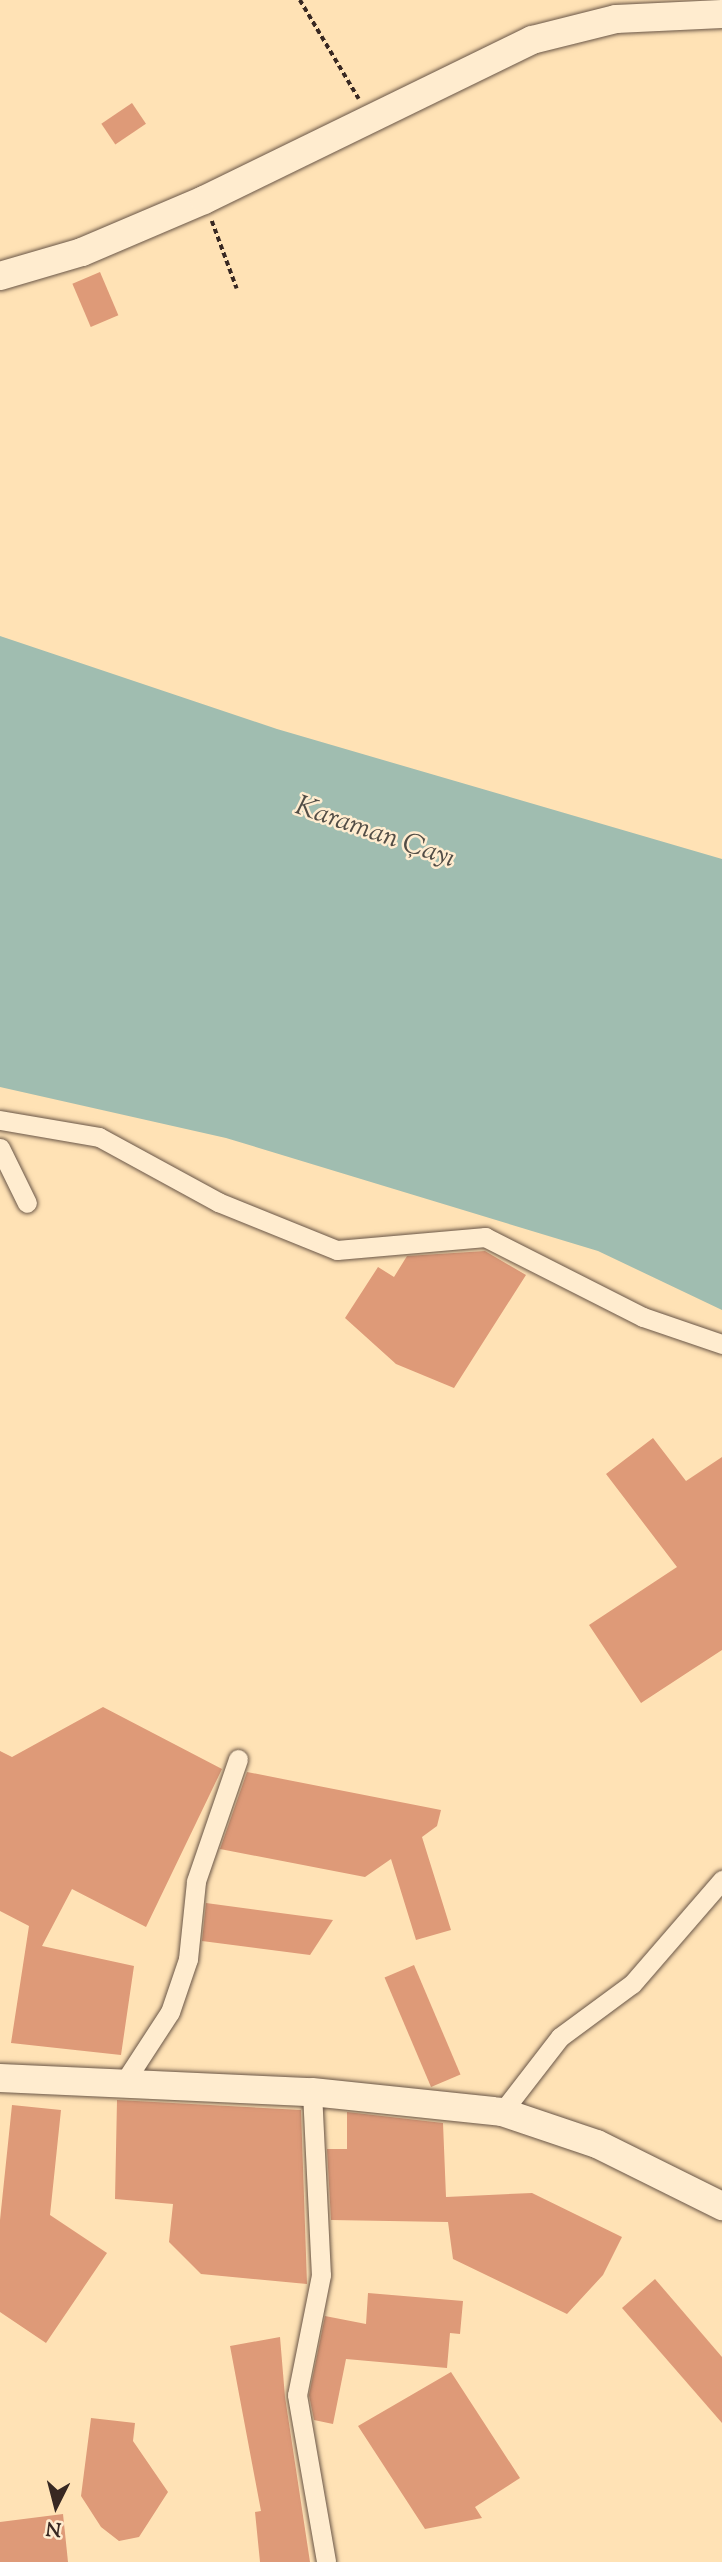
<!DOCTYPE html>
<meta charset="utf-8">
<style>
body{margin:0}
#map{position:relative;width:722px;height:2562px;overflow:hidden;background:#ffe2b5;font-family:"Sorts Mill Goudy",serif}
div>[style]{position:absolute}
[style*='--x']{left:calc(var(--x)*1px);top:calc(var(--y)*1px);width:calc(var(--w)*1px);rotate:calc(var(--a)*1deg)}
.water>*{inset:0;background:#a0bdb0}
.building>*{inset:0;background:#de9a78;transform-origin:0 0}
.path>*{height:3.5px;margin-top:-1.75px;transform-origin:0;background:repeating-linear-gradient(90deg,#382822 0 5px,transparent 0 8.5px)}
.roads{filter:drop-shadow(0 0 2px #6a5647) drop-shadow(0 0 2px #6a5647)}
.street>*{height:19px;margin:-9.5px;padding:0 9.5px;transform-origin:9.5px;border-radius:9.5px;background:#ffeccf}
.secondary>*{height:28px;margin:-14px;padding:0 14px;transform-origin:14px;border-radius:14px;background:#ffeccf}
span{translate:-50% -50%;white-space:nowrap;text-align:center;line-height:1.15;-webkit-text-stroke:5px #ffeccf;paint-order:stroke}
.water-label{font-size:28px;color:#524d46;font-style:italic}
.north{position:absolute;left:21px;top:2471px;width:70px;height:70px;-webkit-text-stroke:5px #ffeccf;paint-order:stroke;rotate:186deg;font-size:19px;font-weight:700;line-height:28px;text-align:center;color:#382822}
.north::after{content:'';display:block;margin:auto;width:24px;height:32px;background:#382822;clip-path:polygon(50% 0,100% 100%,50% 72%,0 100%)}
</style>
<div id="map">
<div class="water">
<div style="clip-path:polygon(0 636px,277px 729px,722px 859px,722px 1310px,598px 1251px,226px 1138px,0 1087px)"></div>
</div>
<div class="building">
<div style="left:132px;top:103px;width:25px;height:37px;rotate:56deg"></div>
<div style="left:100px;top:272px;width:47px;height:30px;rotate:67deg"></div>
<div style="clip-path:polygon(485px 1251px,526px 1275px,454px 1388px,396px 1364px,345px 1318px,378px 1267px,394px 1277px,407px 1256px)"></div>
<div style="clip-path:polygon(653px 1438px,686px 1481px,722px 1457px,722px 1650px,641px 1703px,589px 1625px,677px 1567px,606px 1474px)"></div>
<div style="clip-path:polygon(103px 1707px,222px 1769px,146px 1927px,72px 1889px,42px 1946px,134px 1966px,121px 2055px,11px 2043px,29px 1926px,0 1911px,0 1751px,12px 1757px)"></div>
<div style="clip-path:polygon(247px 1772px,441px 1810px,437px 1826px,422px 1837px,451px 1930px,416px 1940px,391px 1859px,365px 1877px,220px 1849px)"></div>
<div style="clip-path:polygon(206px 1903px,333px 1920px,310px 1955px,202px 1941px)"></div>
<div style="left:414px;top:1965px;width:119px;height:32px;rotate:67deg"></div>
<div style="clip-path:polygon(117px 2100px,301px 2110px,307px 2284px,201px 2274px,169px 2242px,173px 2204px,115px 2199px)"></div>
<div style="clip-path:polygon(12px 2105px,61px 2110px,50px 2215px,107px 2253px,46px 2343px,0 2312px,0 2220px)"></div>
<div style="clip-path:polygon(347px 2112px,443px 2123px,446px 2197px,532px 2193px,622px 2237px,603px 2275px,567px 2314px,453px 2259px,448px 2222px,331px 2220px,327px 2149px,347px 2149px)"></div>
<div style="clip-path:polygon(655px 2279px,722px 2357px,722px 2423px,622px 2308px)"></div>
<div style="clip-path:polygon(368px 2293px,463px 2301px,460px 2334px,450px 2333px,447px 2368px,346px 2359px,333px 2424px,314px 2420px,309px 2395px,325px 2316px,366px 2324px)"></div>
<div style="clip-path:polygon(280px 2337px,285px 2397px,310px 2562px,260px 2562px,255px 2512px,261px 2511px,230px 2346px)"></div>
<div style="clip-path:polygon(451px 2372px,520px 2478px,475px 2507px,482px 2518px,425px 2529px,358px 2426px)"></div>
<div style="clip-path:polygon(91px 2418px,135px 2423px,133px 2441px,168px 2492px,139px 2537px,119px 2541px,101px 2527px,81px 2496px)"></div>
<div style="clip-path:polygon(63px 2514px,68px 2562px,0 2562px,0 2522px)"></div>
</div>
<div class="path">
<div style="--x:300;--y:0;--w:115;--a:59.2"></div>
<div style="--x:212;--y:221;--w:72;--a:69.8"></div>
</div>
<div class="roads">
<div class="street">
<div style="--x:0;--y:1120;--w:100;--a:9.7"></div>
<div style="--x:99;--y:1137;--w:136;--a:28.6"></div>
<div style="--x:218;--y:1202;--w:128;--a:22"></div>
<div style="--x:337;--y:1250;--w:149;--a:-5"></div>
<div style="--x:485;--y:1237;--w:177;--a:26.9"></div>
<div style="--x:643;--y:1317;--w:83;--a:18.9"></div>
<div style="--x:0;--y:1148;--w:61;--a:63.9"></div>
<div style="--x:125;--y:2081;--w:82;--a:-56.9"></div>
<div style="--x:170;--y:2012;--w:56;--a:-71.2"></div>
<div style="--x:188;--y:1959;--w:78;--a:-84.1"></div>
<div style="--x:196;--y:1881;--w:129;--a:-71"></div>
<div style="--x:312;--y:2092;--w:183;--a:87.2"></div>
<div style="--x:321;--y:2275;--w:122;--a:101.3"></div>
<div style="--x:297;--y:2395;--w:169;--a:80.1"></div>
<div style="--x:502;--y:2112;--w:95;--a:-52.3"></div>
<div style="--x:560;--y:2037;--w:89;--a:-36.4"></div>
<div style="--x:632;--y:1984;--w:138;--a:-49.1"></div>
</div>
<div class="secondary">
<div style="--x:0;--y:276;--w:85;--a:-16.3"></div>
<div style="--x:82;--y:252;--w:133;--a:-23.1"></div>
<div style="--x:204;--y:200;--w:365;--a:-26"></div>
<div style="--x:532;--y:40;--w:87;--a:-14"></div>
<div style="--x:616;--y:19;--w:106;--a:-2.7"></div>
<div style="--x:0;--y:2078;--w:312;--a:2.6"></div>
<div style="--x:312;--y:2092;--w:191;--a:6"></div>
<div style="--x:502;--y:2112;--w:100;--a:18.6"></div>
<div style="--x:597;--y:2144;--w:140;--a:26.4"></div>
</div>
</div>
<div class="water-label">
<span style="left:375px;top:833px;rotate:19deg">Karaman Çayı</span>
</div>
<div class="north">N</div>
</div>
